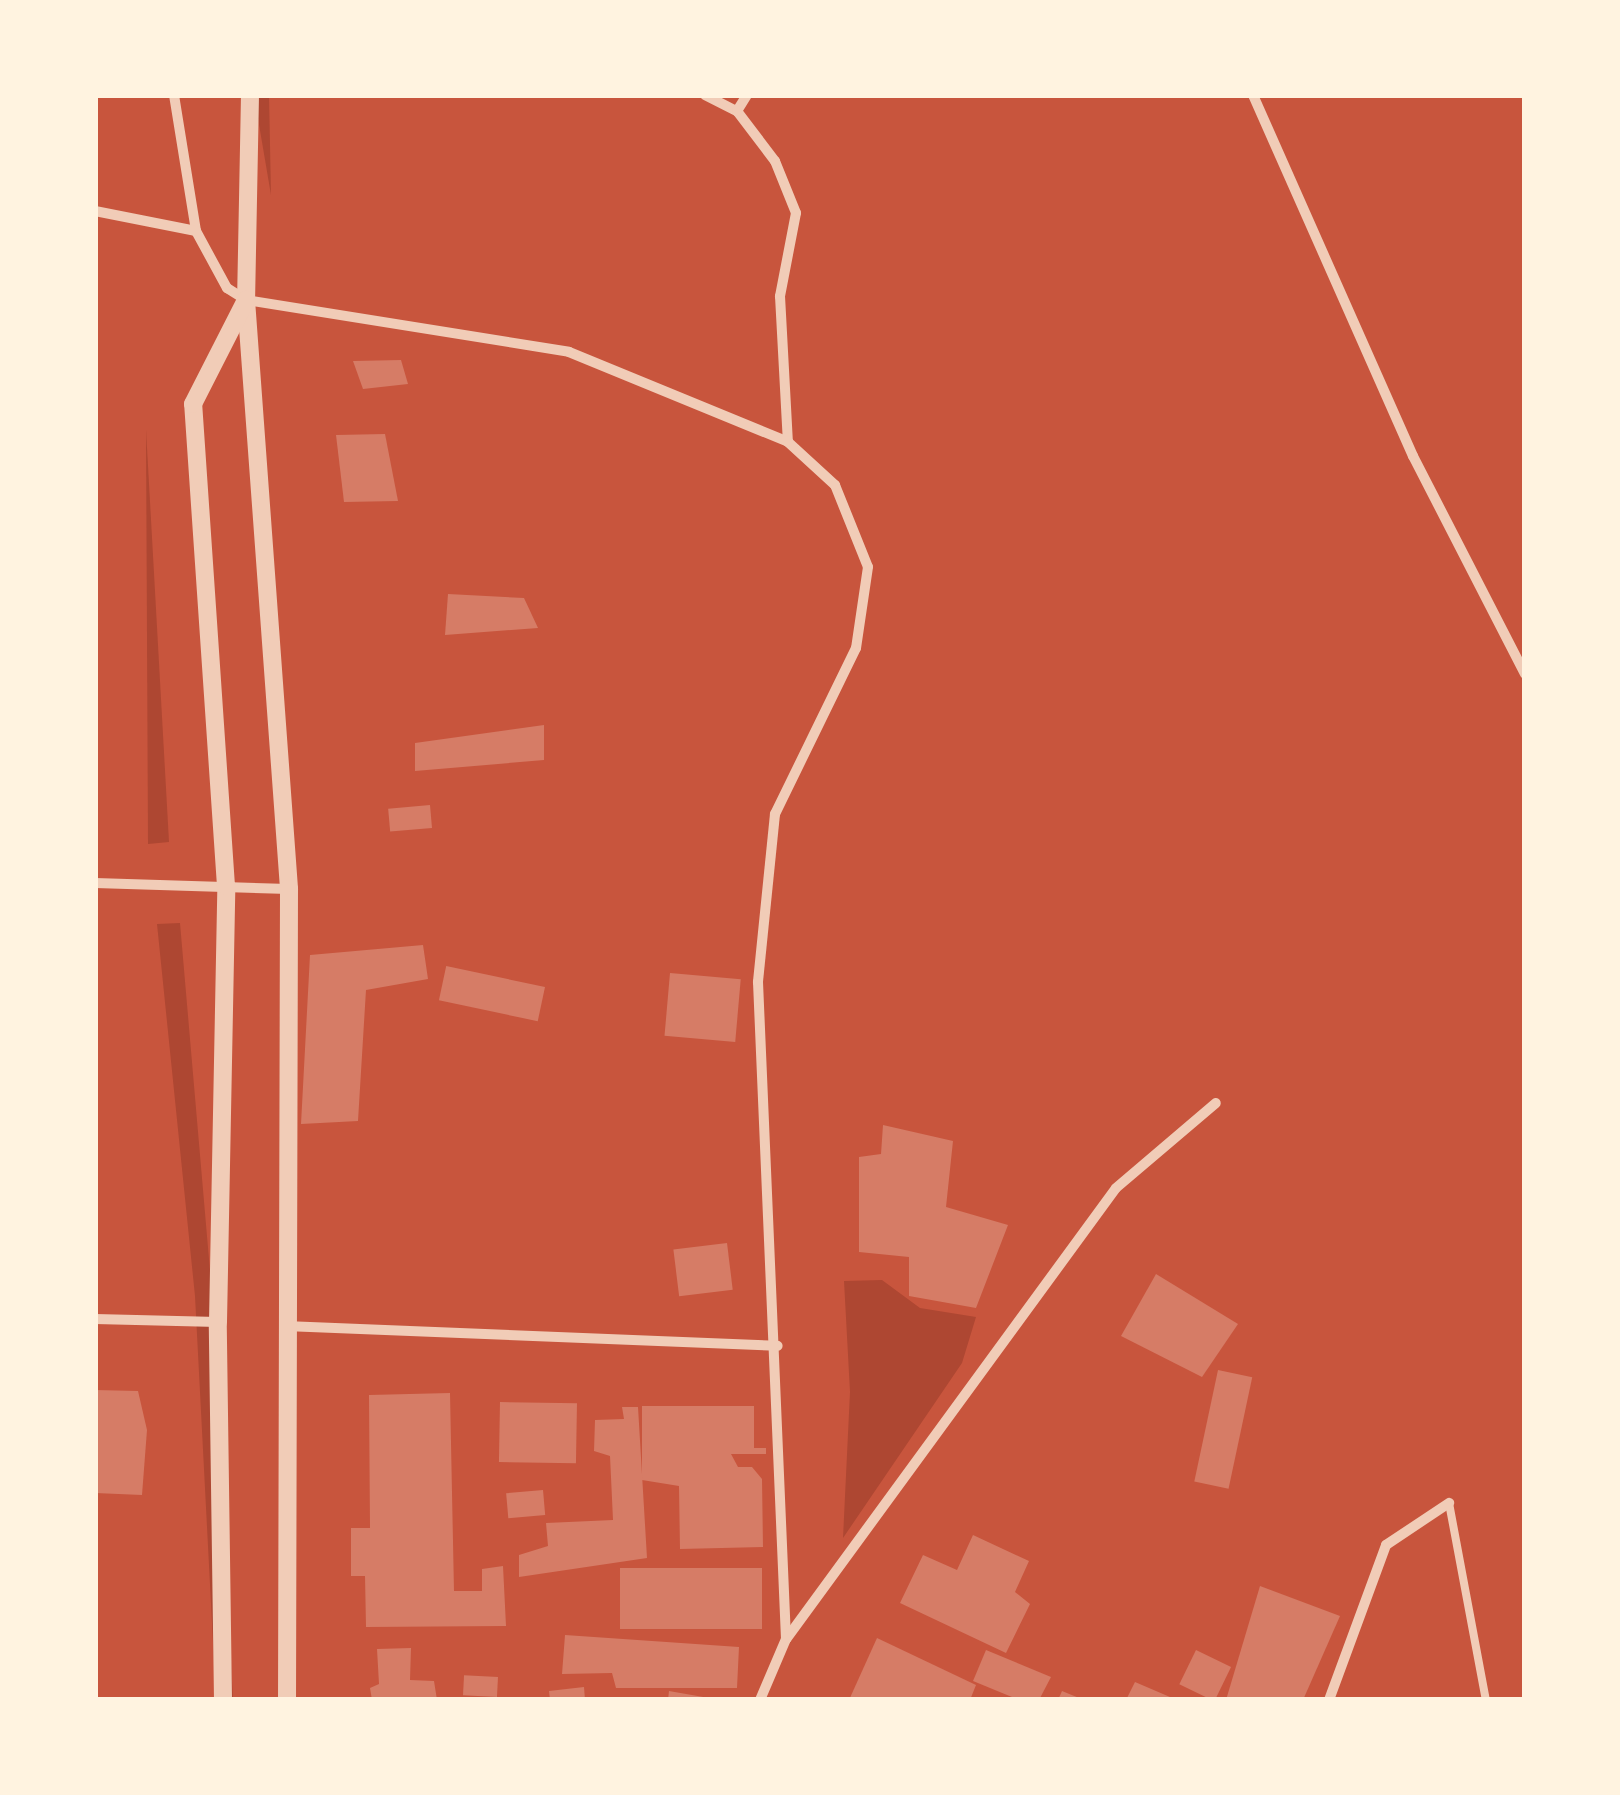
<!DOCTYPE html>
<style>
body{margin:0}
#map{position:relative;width:1620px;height:1795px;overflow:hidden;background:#c8553d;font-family:"Open Sans",sans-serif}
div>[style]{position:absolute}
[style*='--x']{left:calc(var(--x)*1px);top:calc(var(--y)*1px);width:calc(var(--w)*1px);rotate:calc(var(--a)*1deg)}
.green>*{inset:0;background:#ae4732}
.building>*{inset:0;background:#d67c66;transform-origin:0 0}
.service>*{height:8px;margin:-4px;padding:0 4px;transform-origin:4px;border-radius:4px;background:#f1ccb7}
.minor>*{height:10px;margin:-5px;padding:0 5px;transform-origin:5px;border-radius:5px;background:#f1ccb7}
.tertiary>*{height:18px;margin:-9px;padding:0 9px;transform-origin:9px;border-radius:9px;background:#f1ccb7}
span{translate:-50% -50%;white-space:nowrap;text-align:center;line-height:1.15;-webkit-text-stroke:8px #fff3e0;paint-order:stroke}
.frame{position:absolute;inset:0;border:98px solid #fff3e0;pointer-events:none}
</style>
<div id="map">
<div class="green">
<div style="clip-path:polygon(254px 95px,269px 95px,271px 195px)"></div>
<div style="clip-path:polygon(146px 430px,169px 842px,148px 844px)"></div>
<div style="clip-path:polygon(180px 923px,212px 1294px,233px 1700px,216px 1700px,195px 1296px,157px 924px)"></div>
<div style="clip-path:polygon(882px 1280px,920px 1308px,976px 1317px,962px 1363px,843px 1538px,850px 1392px,844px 1281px)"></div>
</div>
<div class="building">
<div style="clip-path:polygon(401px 360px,408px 384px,363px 389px,353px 361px)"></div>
<div style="clip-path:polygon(385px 434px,398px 501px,344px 502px,336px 435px)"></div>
<div style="clip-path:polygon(448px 594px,524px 598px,538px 628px,445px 635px)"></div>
<div style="clip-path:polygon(544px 725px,544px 760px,415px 771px,415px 743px)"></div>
<div style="left:430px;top:805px;width:23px;height:42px;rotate:85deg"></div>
<div style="clip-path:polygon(423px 945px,428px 979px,366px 990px,358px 1121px,301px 1124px,310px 955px)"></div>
<div style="left:670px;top:973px;width:71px;height:63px;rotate:5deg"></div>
<div style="left:545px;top:987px;width:35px;height:101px;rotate:102deg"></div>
<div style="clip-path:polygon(883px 1125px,953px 1141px,946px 1207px,1008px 1225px,976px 1308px,909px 1296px,909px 1257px,859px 1252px,859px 1157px,881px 1154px)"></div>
<div style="left:727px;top:1243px;width:47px;height:54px;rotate:83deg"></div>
<div style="clip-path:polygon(1156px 1274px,1238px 1324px,1202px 1377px,1121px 1336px)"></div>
<div style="left:1218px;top:1370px;width:35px;height:114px;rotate:12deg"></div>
<div style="clip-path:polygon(95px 1390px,138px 1391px,147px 1430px,142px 1495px,95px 1493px)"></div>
<div style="clip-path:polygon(450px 1393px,454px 1591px,482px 1591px,482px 1569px,503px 1566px,506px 1626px,366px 1627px,365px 1576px,351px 1576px,351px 1528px,370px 1528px,369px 1395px)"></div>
<div style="left:500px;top:1402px;width:77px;height:60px;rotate:1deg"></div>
<div style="clip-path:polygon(642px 1406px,754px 1406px,754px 1448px,766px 1448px,766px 1454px,731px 1454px,738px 1467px,752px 1467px,762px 1479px,763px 1547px,680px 1549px,679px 1486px,642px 1480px)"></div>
<div style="clip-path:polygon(622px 1407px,638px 1407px,647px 1558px,519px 1577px,519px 1555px,548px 1546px,546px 1523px,613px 1520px,610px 1456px,594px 1451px,595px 1420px,624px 1419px)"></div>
<div style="left:543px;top:1490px;width:25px;height:37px;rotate:85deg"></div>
<div style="clip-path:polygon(973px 1535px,1029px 1561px,1015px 1592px,1030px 1604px,1006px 1653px,900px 1603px,923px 1555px,957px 1570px)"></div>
<div style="left:762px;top:1568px;width:61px;height:142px;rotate:90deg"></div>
<div style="clip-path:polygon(1260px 1586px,1340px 1616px,1303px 1700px,1226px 1700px)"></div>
<div style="clip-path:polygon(565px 1635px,739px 1647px,737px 1688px,616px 1688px,612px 1673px,562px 1674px)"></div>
<div style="clip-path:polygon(877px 1638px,976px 1685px,970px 1700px,849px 1700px)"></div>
<div style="clip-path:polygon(411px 1648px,410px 1680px,434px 1681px,437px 1700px,372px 1700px,370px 1688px,379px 1684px,377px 1649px)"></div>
<div style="clip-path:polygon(986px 1650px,1051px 1677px,1039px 1700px,1019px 1700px,973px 1681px)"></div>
<div style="left:1196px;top:1650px;width:39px;height:38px;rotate:26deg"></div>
<div style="left:498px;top:1677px;width:20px;height:34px;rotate:93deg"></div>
<div style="clip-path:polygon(1135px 1682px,1177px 1700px,1126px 1700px)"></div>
<div style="clip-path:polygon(584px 1687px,585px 1700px,550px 1700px,549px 1691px)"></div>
<div style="clip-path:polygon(669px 1691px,709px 1698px,709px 1700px,668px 1700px)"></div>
<div style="clip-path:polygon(1062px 1691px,1084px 1700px,1058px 1700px)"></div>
</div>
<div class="service">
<div style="--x:1449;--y:1503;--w:200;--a:79.4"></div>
</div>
<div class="minor">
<div style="--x:174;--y:95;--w:138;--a:80.8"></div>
<div style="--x:196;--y:231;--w:65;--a:61.5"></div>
<div style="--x:227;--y:288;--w:22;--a:32"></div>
<div style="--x:246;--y:300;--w:327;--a:9.1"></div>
<div style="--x:569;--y:352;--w:237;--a:22.3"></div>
<div style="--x:788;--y:442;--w:64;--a:42.5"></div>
<div style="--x:835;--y:485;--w:88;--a:68.1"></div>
<div style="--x:868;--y:567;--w:82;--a:98.4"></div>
<div style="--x:856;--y:648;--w:185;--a:116"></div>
<div style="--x:775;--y:814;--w:169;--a:95.8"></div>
<div style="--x:758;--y:982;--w:658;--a:87.56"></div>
<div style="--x:786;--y:1639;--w:66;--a:113.1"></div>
<div style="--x:705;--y:95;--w:36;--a:27"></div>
<div style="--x:737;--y:111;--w:63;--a:52.8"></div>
<div style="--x:775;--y:161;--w:56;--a:68"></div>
<div style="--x:796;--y:213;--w:85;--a:100.9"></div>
<div style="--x:780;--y:296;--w:146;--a:86.9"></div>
<div style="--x:1253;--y:95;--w:395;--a:66.1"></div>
<div style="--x:1413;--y:456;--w:245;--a:62.8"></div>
<div style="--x:737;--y:111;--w:19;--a:-58"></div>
<div style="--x:95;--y:211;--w:103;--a:11.2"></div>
<div style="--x:95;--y:883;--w:194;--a:1.8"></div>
<div style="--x:95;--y:1319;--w:123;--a:1.4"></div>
<div style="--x:285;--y:1326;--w:493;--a:2.3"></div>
<div style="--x:787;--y:1638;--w:557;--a:-53.83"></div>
<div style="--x:1116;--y:1188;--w:131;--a:-40.4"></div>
<div style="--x:1329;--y:1700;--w:165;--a:-69.8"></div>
<div style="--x:1386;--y:1545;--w:76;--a:-33.7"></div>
</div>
<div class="tertiary">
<div style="--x:250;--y:95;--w:205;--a:91.1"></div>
<div style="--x:246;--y:300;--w:591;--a:85.82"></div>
<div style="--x:289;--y:889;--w:811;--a:90.14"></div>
<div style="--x:223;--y:1700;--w:378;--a:-90.8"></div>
<div style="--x:218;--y:1322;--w:436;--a:-88.9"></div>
<div style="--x:226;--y:886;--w:483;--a:-93.9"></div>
<div style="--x:193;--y:404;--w:117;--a:-63"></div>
</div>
<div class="frame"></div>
</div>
